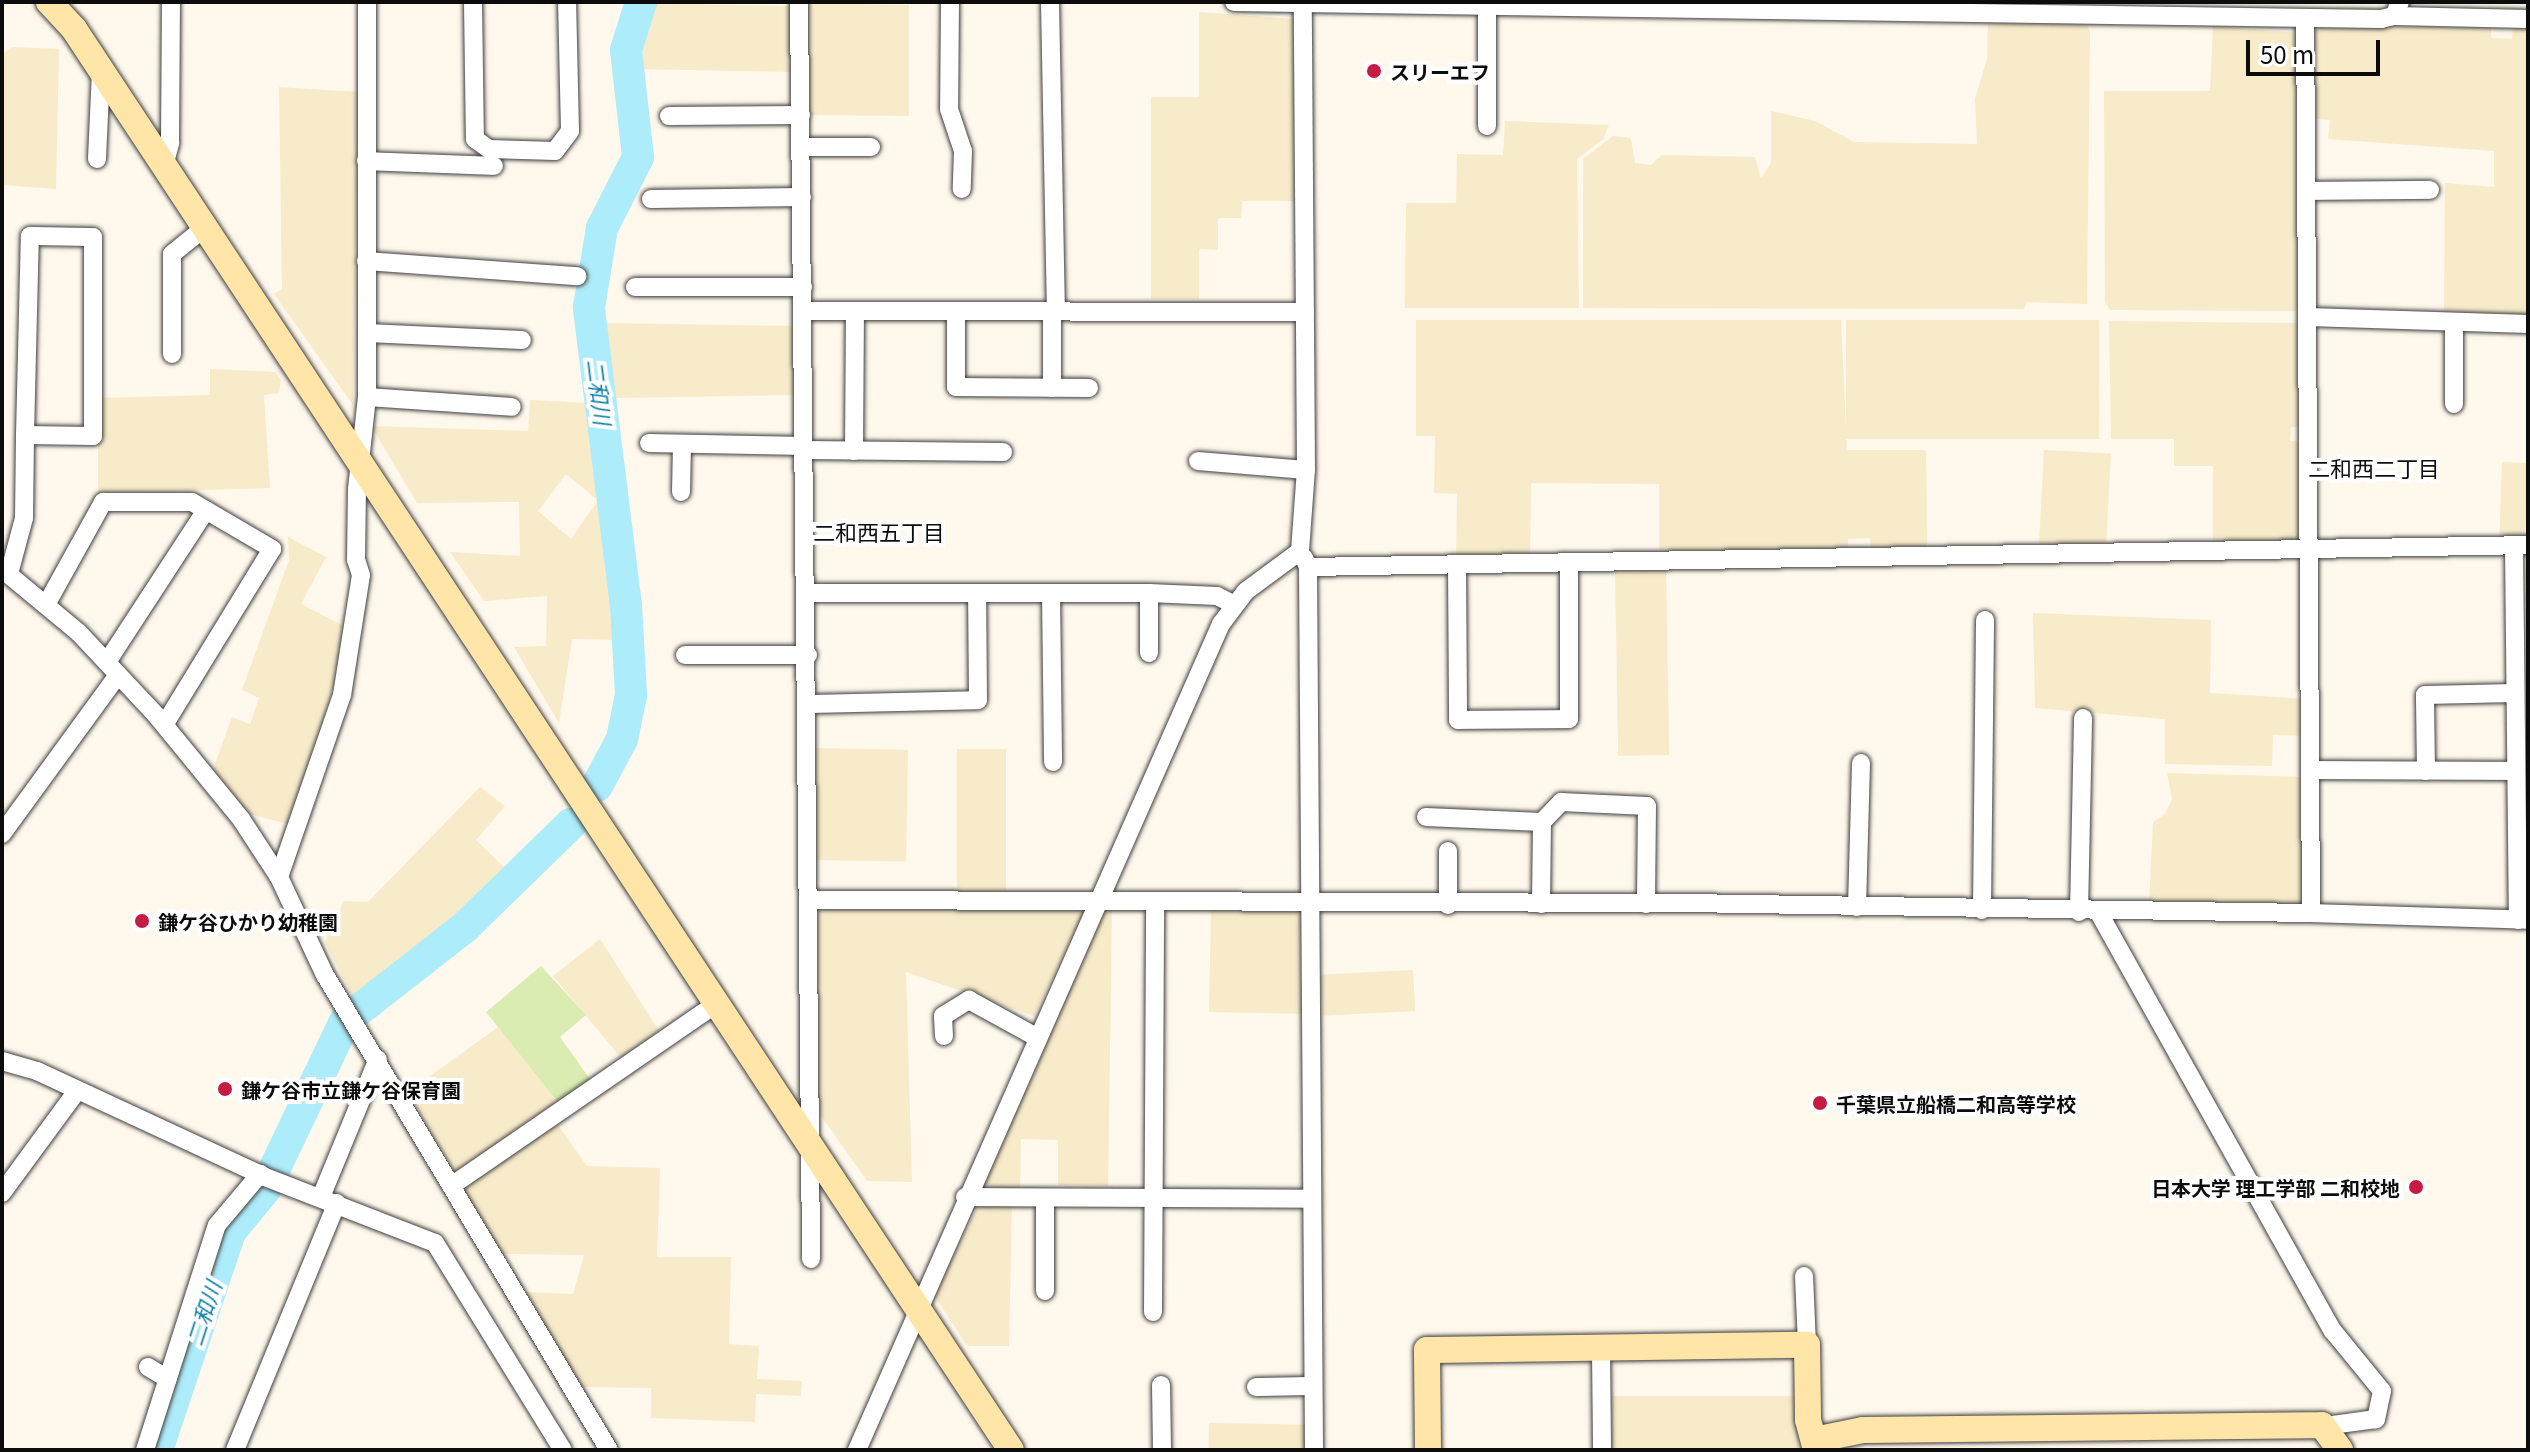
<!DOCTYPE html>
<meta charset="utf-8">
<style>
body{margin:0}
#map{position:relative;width:2530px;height:1452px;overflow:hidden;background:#fff8ec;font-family:Georgia,"Noto Sans JP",serif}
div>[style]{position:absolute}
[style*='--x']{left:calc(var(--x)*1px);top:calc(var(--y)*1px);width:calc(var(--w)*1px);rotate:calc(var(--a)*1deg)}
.farmland>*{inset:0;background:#f7ebca;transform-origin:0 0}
.green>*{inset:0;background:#dbecb3}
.river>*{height:32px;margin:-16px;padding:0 16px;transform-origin:16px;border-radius:16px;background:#adecfa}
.roads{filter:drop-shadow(0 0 2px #3f3f3f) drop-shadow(0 0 2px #3f3f3f)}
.street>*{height:18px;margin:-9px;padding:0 9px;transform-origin:9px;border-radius:9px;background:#fff}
.secondary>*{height:26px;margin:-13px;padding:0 13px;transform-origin:13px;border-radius:13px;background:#ffe5a7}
.dots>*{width:22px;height:22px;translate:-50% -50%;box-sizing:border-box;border:4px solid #fff;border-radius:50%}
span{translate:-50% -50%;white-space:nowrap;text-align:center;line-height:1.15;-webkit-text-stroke:8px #fff;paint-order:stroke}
.poi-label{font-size:20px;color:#0c0c0c;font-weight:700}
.left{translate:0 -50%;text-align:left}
.right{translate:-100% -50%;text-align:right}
.water-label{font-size:22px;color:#0e80a6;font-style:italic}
.neighbourhood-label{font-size:22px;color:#0c0c0c}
.frame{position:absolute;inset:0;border:4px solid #0c0c0c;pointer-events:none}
.scale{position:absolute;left:2246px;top:40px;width:134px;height:36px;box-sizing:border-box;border:4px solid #0c0c0c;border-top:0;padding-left:10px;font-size:24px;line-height:28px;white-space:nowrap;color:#0c0c0c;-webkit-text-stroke:6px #fff;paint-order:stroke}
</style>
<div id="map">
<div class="farmland">
<div style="clip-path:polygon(646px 3px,787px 6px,792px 10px,794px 72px,636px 69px,632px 49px)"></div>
<div style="clip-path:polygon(811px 3px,909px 5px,909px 116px,809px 115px,807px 9px)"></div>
<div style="clip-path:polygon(1199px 12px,1294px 19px,1294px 201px,1242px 201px,1241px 218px,1218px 218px,1218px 250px,1199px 249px,1199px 299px,1151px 299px,1151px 97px,1199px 97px)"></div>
<div style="clip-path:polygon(1988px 20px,2087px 24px,2090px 32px,2087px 304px,2027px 302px,2024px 309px,1583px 308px,1583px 159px,1613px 136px,1631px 138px,1635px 163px,1651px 165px,1662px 155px,1755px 157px,1761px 179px,1771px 163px,1771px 111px,1815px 121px,1854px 142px,1977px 144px,1975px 99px,1987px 59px)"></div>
<div style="clip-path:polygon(2513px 25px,2528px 25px,2528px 318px,2444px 315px,2445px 183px,2494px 187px,2494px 151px,2328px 139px,2330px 120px,2315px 119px,2315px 32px,2322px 27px,2491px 26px,2491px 38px,2512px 39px)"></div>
<div style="clip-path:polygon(2213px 26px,2298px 33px,2302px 307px,2296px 311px,2110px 310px,2105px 302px,2104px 91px,2210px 91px)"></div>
<div style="clip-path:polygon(13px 47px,59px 49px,56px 189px,2px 185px,2px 54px)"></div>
<div style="clip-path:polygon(279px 87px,358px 92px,353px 405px,274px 294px,282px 289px)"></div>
<div style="clip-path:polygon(1505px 121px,1609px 125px,1603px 139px,1577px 159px,1579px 308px,1405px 308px,1406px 203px,1456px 203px,1457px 154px,1503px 155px)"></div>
<div style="clip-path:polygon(1416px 320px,1841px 320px,1847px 450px,1926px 450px,1927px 548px,1871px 548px,1870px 538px,1848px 539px,1848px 548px,1659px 552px,1659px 484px,1531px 483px,1530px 557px,1456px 556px,1457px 494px,1434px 493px,1435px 436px,1416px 436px)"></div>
<div style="left:1846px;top:320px;width:253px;height:119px"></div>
<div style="clip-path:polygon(2109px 321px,2299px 323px,2304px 427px,2291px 427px,2290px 441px,2304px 442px,2306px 540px,2213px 545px,2213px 466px,2174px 466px,2174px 439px,2111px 439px)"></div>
<div style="clip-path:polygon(601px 323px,795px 326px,795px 395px,615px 398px)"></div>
<div style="clip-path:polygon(210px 369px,275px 372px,281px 380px,279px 393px,264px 395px,270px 488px,98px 493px,98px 398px,210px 395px)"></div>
<div style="clip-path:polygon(530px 400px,588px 403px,611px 494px,595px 498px,566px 474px,538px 511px,571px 539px,596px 503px,610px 500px,615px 640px,572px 639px,559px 723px,514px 647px,546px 646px,547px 596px,484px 601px,450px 552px,520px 556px,519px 502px,417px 503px,371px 426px,528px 431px)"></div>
<div style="left:2044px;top:450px;width:67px;height:94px;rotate:3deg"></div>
<div style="left:2502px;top:462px;width:26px;height:78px;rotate:2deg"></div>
<div style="clip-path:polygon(288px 537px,326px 557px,301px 604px,350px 629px,292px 825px,238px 811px,211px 775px,232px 717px,250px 724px,259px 698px,242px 690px,289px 560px)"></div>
<div style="left:1666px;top:570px;width:185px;height:51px;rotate:89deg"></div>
<div style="clip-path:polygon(2033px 613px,2211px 620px,2210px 693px,2307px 699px,2308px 736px,2273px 735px,2272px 766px,2165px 764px,2165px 719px,2035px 708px)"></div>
<div style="left:814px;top:748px;width:94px;height:112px;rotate:1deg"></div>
<div style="left:957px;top:749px;width:49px;height:144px"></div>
<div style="clip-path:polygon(2167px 773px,2308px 777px,2306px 906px,2149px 905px,2153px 822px,2165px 814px,2172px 799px)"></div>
<div style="clip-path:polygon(480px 787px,505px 806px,476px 840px,511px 874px,455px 927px,356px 1003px,325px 942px,344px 901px,368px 902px)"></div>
<div style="clip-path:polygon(1076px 907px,1082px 916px,1034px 1016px,906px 972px,912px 1182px,867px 1181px,817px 1110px,818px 914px,825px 908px)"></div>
<div style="clip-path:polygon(1112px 909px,1108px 1186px,1058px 1185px,1058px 1140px,1021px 1139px,1020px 1188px,990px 1187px,981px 1181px,1104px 910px)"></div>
<div style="clip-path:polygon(1211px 910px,1296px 912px,1304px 920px,1305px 1014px,1209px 1012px)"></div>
<div style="clip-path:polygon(600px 939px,661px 1034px,622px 1059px,553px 976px)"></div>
<div style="left:1413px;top:970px;width:41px;height:93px;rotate:87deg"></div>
<div style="clip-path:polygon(498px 1027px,560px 1105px,456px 1173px,408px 1092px)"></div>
<div style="clip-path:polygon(555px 1121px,587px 1166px,660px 1168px,657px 1257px,731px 1257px,729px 1344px,759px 1346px,757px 1379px,802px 1381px,801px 1396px,756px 1394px,755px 1422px,651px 1418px,651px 1388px,580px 1387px,525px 1292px,573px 1294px,584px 1255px,500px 1254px,464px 1191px,466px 1181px)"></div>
<div style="clip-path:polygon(980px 1202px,1012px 1204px,1009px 1346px,967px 1346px,934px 1295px)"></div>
<div style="left:1611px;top:1396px;width:187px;height:54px"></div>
<div style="left:1209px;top:1423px;width:98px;height:27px;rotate:1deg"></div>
</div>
<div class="green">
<div style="clip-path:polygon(541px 966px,586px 1015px,560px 1037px,592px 1082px,560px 1105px,486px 1012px)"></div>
</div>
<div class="river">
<div style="--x:597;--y:786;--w:53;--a:-62"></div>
<div style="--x:622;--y:739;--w:45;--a:-78.4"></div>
<div style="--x:631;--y:695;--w:89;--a:-93.2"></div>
<div style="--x:626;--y:606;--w:301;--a:-97.1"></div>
<div style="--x:589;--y:307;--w:80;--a:-80.7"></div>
<div style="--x:602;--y:228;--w:80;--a:-63.1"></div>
<div style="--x:638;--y:157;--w:108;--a:-96.4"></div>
<div style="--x:626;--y:50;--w:50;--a:-72.6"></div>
<div style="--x:355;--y:1013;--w:140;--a:-38"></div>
<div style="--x:465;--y:927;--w:148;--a:-44.2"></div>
<div style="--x:274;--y:1170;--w:165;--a:-64.5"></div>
<div style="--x:157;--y:1450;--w:230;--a:-71.5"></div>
<div style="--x:230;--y:1232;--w:58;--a:-50.6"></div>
</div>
<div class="roads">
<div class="street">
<div style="--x:473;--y:2;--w:137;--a:89.2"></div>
<div style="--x:475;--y:139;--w:17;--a:36"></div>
<div style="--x:489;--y:149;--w:66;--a:1.7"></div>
<div style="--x:555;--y:151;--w:25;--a:-53"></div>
<div style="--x:570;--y:131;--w:129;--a:-91.3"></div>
<div style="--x:799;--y:2;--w:1257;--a:89.45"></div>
<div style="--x:950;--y:2;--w:107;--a:90.5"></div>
<div style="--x:949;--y:109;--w:44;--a:71.6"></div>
<div style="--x:963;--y:151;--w:38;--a:92"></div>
<div style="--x:1050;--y:2;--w:309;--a:88.9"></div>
<div style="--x:1234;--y:2;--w:1147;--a:0.85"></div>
<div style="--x:2381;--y:19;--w:13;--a:-13"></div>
<div style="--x:2394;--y:16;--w:15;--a:-67"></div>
<div style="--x:1487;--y:6;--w:120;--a:90"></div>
<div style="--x:2394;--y:16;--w:134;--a:1.3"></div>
<div style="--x:669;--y:116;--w:132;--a:-0.4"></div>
<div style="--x:801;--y:147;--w:70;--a:0"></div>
<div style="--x:97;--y:159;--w:89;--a:-87.4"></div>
<div style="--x:366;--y:161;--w:128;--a:2.2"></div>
<div style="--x:164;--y:166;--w:24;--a:-75"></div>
<div style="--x:170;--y:143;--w:141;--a:-89.6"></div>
<div style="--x:2308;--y:191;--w:122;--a:-0.5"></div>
<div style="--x:651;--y:199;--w:151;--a:-0.8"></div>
<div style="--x:366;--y:261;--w:212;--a:4.1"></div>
<div style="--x:635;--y:287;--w:168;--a:0"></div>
<div style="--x:803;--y:311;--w:502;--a:0.11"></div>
<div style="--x:956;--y:311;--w:76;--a:90"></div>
<div style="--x:956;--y:387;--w:133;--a:0.4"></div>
<div style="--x:1052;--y:311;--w:77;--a:90"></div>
<div style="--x:2309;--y:317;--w:219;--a:1.8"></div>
<div style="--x:367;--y:333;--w:155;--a:2.6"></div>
<div style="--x:172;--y:354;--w:100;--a:-90"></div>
<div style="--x:172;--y:254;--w:41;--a:-39.1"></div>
<div style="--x:367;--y:397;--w:145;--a:3.9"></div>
<div style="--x:2454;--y:404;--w:82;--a:-90"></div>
<div style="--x:649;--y:443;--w:156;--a:1.1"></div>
<div style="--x:805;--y:450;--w:198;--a:0.6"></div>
<div style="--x:854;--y:451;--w:140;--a:-89.6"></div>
<div style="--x:1198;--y:461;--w:108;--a:4.8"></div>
<div style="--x:681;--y:492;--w:48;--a:-88.8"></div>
<div style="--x:2514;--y:546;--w:374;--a:89.4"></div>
<div style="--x:1304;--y:558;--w:10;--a:66"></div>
<div style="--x:1308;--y:567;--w:883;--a:89.61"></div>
<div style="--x:1457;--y:564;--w:156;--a:89.6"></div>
<div style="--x:1458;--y:720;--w:111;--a:-0.5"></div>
<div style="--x:1569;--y:719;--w:156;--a:-90"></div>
<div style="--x:1308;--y:567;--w:1220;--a:-1.03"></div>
<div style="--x:2;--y:569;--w:100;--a:39.7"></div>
<div style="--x:79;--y:633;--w:112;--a:46.8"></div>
<div style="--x:156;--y:715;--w:134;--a:50.7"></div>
<div style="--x:241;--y:819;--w:69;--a:56.8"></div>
<div style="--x:279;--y:877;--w:108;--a:64.9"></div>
<div style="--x:325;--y:975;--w:553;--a:59.13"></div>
<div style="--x:9;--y:574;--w:58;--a:-75"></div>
<div style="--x:24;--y:518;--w:83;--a:-89.3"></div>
<div style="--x:25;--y:435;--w:199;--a:-88.6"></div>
<div style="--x:30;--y:236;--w:63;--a:0.9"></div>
<div style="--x:93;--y:237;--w:199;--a:90"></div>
<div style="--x:93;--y:436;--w:68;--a:-179.2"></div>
<div style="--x:807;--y:593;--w:342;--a:0"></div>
<div style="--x:1149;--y:593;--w:68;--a:2.5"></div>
<div style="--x:1217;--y:596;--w:20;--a:27"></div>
<div style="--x:1051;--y:593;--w:169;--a:89.3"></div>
<div style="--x:1149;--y:593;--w:60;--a:90"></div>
<div style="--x:46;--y:605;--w:118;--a:-61"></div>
<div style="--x:103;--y:502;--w:89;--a:0"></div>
<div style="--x:192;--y:502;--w:93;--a:30.4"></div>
<div style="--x:272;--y:549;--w:206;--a:121.5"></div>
<div style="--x:685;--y:655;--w:123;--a:0"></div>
<div style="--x:107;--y:662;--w:181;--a:-56.9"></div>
<div style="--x:808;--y:704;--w:170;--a:-1.3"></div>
<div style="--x:978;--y:700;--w:107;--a:-90.5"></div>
<div style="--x:2314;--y:770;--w:202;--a:0.3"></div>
<div style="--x:2426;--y:771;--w:76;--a:-90.8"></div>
<div style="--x:2425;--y:695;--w:90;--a:-1.3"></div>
<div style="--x:1426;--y:817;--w:116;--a:2.5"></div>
<div style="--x:1542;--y:822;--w:28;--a:-46"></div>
<div style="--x:1561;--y:802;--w:86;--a:2.7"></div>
<div style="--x:1647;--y:806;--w:98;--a:90.6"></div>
<div style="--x:2;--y:834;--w:197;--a:-53.9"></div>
<div style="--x:279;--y:877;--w:193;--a:-70.9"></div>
<div style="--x:342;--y:695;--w:121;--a:-81"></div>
<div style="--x:361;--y:575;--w:16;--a:-108"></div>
<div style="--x:356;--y:560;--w:71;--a:-89.2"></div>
<div style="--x:357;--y:489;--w:93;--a:-83.8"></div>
<div style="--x:367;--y:397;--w:395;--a:-90"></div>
<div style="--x:811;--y:900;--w:874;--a:0.2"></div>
<div style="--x:1685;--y:903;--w:626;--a:0.92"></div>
<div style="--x:2311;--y:913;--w:895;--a:-90.38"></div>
<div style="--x:1541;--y:904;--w:82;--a:-89.3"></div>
<div style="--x:1448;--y:905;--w:54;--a:-90"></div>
<div style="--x:1857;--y:907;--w:144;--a:-88.4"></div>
<div style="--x:1982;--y:910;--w:290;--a:-89.4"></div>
<div style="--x:2079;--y:912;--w:194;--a:-88.8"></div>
<div style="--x:2099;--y:913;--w:479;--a:60.8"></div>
<div style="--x:2333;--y:1331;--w:77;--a:50.8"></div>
<div style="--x:2382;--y:1391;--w:29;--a:102"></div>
<div style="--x:2376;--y:1419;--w:51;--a:172.2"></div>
<div style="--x:2311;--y:913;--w:217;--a:1.8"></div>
<div style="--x:944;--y:1036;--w:20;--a:-93"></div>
<div style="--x:943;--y:1016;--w:31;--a:-32"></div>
<div style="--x:969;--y:1000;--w:77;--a:28.9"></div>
<div style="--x:2;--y:1061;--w:36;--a:16"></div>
<div style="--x:37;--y:1071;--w:251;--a:24.9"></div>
<div style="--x:265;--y:1177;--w:182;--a:21.2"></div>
<div style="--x:435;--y:1243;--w:243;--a:58.3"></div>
<div style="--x:454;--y:1184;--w:318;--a:-34.5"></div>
<div style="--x:2;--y:1193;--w:127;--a:-53.7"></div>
<div style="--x:321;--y:1197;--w:149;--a:-67.6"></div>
<div style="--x:965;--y:1197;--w:347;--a:0.3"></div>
<div style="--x:1045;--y:1198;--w:93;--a:90"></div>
<div style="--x:1804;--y:1276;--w:69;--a:87.5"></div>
<div style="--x:1153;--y:1312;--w:410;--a:-89.7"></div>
<div style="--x:1601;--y:1350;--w:100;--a:89.4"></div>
<div style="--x:148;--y:1367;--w:23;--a:31"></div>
<div style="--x:1161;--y:1385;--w:65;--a:89.1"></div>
<div style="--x:1256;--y:1387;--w:57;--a:-1"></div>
<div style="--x:145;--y:1450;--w:236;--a:-72.3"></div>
<div style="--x:217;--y:1225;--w:67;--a:-49.9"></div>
<div style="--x:235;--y:1450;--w:267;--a:-67.6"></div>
<div style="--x:857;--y:1450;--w:903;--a:-66.22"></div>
<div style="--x:1221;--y:624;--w:41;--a:-52.9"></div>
<div style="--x:1246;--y:591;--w:67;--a:-36.5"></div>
<div style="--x:1300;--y:551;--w:81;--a:-85.8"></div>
<div style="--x:1306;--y:470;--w:468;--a:-90.4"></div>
</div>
<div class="secondary">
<div style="--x:49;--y:2;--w:37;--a:47"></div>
<div style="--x:74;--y:29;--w:1702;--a:56.6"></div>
<div style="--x:1814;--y:1440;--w:50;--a:-11.5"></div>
<div style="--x:1863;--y:1430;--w:459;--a:-0.6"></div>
<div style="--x:2322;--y:1425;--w:31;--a:54"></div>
<div style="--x:1428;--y:1450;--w:100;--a:-90.6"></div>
<div style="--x:1427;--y:1350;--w:380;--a:-0.8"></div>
<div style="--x:1807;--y:1345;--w:75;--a:89.2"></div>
<div style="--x:1808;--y:1420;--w:31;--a:75"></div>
</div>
</div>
<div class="dots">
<div style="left:1374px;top:71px;background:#c51c44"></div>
<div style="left:142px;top:921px;background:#c51c44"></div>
<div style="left:225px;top:1089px;background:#c51c44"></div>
<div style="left:1820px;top:1103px;background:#c51c44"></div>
<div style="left:2416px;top:1187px;background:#c51c44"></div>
</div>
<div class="poi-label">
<span class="left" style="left:1390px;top:71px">スリーエフ</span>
<span class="left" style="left:158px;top:921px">鎌ケ谷ひかり幼稚園</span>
<span class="left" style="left:241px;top:1089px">鎌ケ谷市立鎌ケ谷保育園</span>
<span class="left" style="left:1836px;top:1103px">千葉県立船橋二和高等学校</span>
<span class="right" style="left:2400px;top:1187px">日本大学 理工学部 二和校地</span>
</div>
<div class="water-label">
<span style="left:600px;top:392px;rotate:83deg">二和川</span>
<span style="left:203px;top:1313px;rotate:-72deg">二和川</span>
</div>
<div class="neighbourhood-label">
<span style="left:2374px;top:468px">二和西二丁目</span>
<span style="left:879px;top:532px">二和西五丁目</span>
</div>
<div class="frame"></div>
<div class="scale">50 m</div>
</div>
